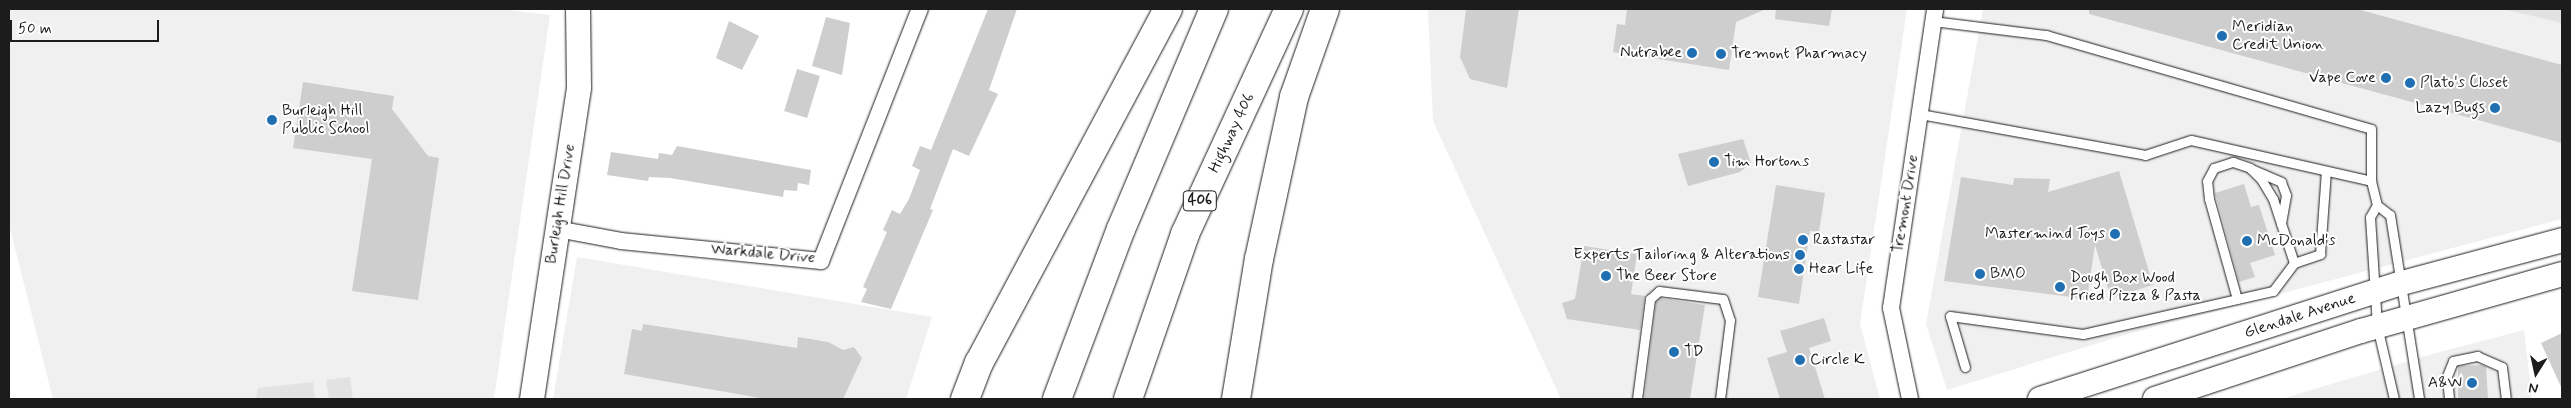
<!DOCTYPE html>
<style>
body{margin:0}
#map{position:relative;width:2571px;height:408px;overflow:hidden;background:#fff;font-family:Mynerve,sans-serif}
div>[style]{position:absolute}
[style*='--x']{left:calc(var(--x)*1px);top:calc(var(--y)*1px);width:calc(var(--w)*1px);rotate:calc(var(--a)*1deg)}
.built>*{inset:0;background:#f0f0f0}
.green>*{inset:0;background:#e2e2e2}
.building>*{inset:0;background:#cecece;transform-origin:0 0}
.roads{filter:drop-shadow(0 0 1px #1c1c1c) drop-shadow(0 0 1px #1c1c1c)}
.lane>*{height:9px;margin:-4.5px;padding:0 4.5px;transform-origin:4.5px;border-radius:4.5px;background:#fff}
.street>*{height:16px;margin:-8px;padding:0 8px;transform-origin:8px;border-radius:8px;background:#fff}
.secondary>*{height:24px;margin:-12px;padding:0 12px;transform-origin:12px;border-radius:12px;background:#fff}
.highway>*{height:28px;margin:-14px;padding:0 14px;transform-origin:14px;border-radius:14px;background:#fff}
.dots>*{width:14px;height:14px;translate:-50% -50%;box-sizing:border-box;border:2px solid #fff;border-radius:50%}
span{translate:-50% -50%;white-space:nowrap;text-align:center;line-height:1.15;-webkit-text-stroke:4px #fff;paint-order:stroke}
.shield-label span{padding:1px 4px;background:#fff;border:1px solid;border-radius:4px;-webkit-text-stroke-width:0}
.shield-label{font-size:15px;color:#1c1c1c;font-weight:700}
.poi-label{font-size:16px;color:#1c1c1c}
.left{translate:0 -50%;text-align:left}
.right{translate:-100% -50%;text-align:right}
.street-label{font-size:16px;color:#1c1c1c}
.frame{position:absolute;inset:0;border:10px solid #1c1c1c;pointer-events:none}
.north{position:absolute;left:2511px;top:348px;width:50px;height:50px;-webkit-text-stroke:4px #fff;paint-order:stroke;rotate:190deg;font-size:14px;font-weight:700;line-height:20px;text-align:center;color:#1c1c1c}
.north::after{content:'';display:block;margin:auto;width:18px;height:22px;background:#1c1c1c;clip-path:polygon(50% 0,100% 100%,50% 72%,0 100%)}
.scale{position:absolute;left:10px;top:20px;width:149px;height:22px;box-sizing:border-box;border:2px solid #1c1c1c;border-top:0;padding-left:6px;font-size:15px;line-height:18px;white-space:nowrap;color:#1c1c1c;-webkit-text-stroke:4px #fff;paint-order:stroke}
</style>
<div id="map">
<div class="built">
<div style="clip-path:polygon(9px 9px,503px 9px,550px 15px,494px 399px,53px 399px,9px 224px)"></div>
<div style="clip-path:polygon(1428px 9px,1907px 9px,1860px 324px,1880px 399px,1561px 399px,1433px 121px)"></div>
<div style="clip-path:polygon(1983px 9px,2507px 9px,2562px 22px,2562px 219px,2121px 336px,1947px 390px,1926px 324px)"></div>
<div style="clip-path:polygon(577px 257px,932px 317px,906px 399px,553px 399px)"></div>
<div style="clip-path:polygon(2524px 330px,2532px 399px,2281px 399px,2436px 353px)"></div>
</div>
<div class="green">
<div style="clip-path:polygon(2502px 9px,2562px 9px,2562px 23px)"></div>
<div style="clip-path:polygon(350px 377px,353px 399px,329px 399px,326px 380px)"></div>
<div style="clip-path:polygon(313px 382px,315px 399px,256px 399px,258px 388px)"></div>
</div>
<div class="building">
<div style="clip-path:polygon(988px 9px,1017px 9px,989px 90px,998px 94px,969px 156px,953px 149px,930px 209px,933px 210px,891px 309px,861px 302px,867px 289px,863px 287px,887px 232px,883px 230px,892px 210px,900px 214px,909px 199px,920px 170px,912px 166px,920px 146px,931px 150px)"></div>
<div style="clip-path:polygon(1466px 9px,1519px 9px,1507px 88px,1470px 79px,1460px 57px)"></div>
<div style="clip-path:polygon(1627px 9px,1766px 9px,1736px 22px,1729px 70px,1613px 52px,1617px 24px,1625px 25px)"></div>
<div style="clip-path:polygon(1776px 9px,1832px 9px,1829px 26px,1775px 19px)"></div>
<div style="clip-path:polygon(2089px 9px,2357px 9px,2562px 65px,2562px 143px,2089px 14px)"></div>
<div style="clip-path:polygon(826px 17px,850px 23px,842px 75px,812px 66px)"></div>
<div style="clip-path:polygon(729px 21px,759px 36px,742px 70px,716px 58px)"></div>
<div style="left:797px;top:69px;width:24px;height:44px;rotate:17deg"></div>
<div style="clip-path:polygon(303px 82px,394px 96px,392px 109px,428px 156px,439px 158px,418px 300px,352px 291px,372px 159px,293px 148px)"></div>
<div style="clip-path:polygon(1743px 139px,1751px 163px,1740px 172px,1688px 186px,1678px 154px)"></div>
<div style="clip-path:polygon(677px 146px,811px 170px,809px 185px,798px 183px,797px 191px,784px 190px,783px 197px,670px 178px,649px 177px,648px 181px,607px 175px,611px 152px,658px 159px,659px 153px,672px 155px)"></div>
<div style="clip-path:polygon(2119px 171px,2153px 285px,2111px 298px,2095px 245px,2087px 299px,1944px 281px,1961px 177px,2013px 185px,2014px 178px,2050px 179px,2048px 192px)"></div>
<div style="clip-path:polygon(2244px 184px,2251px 207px,2259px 205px,2275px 255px,2250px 263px,2255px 277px,2239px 282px,2215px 193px)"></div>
<div style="clip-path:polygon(1776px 185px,1825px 193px,1819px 232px,1810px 231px,1799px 304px,1758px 297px)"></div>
<div style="clip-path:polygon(1584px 246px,1637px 254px,1631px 294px,1645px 296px,1640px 330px,1567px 319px,1562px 303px,1575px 299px)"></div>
<div style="clip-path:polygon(1660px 298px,1705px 305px,1690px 399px,1644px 399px,1656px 302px)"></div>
<div style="clip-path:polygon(1824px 318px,1831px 341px,1809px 348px,1825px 399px,1780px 399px,1767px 358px,1787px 352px,1780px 331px)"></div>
<div style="clip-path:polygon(643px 324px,797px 348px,798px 337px,828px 342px,843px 350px,854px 347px,862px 358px,843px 399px,765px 399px,624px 374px,632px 329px,642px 331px)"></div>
<div style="clip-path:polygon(2562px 333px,2562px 389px,2541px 343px)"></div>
<div style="clip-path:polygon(2482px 365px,2486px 367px,2488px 399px,2458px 399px,2458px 366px)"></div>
</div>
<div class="roads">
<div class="lane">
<div style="--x:1933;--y:21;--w:114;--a:7.1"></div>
<div style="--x:2046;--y:35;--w:338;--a:16.1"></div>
<div style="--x:2371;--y:129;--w:52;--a:90"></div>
<div style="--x:2371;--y:181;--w:25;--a:76"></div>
<div style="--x:2377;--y:205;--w:16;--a:38"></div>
<div style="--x:2390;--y:215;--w:186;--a:81"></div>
<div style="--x:1920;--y:114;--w:229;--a:10.3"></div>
<div style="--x:2145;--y:155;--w:48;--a:-18.1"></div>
<div style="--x:2191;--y:140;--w:185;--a:12.8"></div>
<div style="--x:2251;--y:169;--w:33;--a:23"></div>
<div style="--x:2281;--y:182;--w:14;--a:69"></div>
<div style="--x:2286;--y:195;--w:29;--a:100"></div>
<div style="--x:2377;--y:205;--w:14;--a:120"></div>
<div style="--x:2370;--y:217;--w:109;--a:86.3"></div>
<div style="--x:2377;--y:326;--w:75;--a:76.9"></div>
<div style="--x:2237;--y:299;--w:104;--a:-105.6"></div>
<div style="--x:2209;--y:199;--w:18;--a:-96"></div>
<div style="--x:2207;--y:181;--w:15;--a:-62"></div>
<div style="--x:2214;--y:168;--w:20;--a:-18"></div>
<div style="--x:2233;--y:162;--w:18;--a:19"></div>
<div style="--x:2250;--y:168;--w:16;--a:45"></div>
<div style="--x:2261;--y:179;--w:23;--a:59"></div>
<div style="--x:2273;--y:199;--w:67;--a:71.8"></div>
<div style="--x:1965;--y:367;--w:53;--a:-106.4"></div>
<div style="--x:1950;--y:316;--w:134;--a:7.7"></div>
<div style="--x:2083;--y:334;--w:195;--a:-12.8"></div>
<div style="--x:2273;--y:291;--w:35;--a:-53"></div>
<div style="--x:2294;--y:263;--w:28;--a:-19"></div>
<div style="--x:2320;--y:254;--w:83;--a:-85.9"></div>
<div style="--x:1637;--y:399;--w:101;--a:-82.6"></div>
<div style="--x:1650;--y:299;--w:12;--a:-42"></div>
<div style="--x:1659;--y:291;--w:64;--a:7.1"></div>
<div style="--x:1723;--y:299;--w:22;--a:72"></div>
<div style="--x:1730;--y:320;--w:80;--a:97.2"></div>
<div style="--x:2449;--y:399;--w:23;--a:-95"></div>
<div style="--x:2447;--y:376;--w:16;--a:-68"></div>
<div style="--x:2453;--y:361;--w:25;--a:-12"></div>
<div style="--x:2477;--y:356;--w:27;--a:24"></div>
<div style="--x:2502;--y:367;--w:32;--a:83"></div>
</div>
<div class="street">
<div style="--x:557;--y:229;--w:65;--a:10.6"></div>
<div style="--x:621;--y:241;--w:201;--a:5.7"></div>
<div style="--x:821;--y:261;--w:271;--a:-68.6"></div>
<div style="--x:1910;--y:399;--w:93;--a:-101.8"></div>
<div style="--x:1891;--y:308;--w:302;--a:-81.6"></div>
</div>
<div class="secondary">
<div style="--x:532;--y:399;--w:315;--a:-81.4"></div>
<div style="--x:579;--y:88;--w:79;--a:-90.7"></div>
<div style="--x:2040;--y:399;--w:380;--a:-17.8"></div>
<div style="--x:2402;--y:283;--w:166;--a:-15"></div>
<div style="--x:2155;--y:399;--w:217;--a:-18.3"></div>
<div style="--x:2361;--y:331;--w:209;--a:-15.8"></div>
</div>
<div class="highway">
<div style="--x:965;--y:399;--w:39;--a:-69"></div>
<div style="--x:979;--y:363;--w:401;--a:-61.9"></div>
<div style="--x:1057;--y:399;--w:182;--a:-69.4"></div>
<div style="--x:1121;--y:229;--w:239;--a:-67.1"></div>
<div style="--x:1128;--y:399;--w:175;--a:-70.9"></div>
<div style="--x:1185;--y:234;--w:248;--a:-65.2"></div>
<div style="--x:1236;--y:399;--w:142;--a:-80.7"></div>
<div style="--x:1259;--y:259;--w:166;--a:-77.8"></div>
<div style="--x:1294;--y:97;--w:93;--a:-70.6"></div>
</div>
</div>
<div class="dots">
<div style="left:2222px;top:36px;background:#1f6fb2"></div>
<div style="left:1692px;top:53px;background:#1f6fb2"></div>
<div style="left:1721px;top:54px;background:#1f6fb2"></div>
<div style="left:2386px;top:78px;background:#1f6fb2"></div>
<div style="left:2410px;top:83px;background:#1f6fb2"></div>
<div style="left:2495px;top:108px;background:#1f6fb2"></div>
<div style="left:272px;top:120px;background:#1f6fb2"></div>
<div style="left:1714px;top:162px;background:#1f6fb2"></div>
<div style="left:2115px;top:234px;background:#1f6fb2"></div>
<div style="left:1803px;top:240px;background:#1f6fb2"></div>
<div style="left:2247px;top:241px;background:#1f6fb2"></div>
<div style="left:1800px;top:255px;background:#1f6fb2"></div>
<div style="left:1799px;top:269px;background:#1f6fb2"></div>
<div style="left:1980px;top:274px;background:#1f6fb2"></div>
<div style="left:1606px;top:276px;background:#1f6fb2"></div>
<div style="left:2060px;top:287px;background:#1f6fb2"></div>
<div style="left:1674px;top:352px;background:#1f6fb2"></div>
<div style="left:1800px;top:360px;background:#1f6fb2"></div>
<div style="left:2472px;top:383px;background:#1f6fb2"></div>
</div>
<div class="shield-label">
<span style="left:1200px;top:201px">406</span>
</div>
<div class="poi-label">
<span class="left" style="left:2232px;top:36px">Meridian<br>Credit Union</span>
<span class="right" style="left:1682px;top:53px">Nutrabee</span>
<span class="left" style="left:1731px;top:54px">Tremont Pharmacy</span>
<span class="right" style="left:2376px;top:78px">Vape Cove</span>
<span class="left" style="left:2420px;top:83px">Plato's Closet</span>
<span class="right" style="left:2485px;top:108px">Lazy Bugs</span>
<span class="left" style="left:282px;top:120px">Burleigh Hill<br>Public School</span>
<span class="left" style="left:1724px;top:162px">Tim Hortons</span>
<span class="right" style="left:2105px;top:234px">Mastermind Toys</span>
<span class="left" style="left:1813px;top:240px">Rastastar</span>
<span class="left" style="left:2257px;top:241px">McDonald's</span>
<span class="right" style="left:1790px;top:255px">Experts Tailoring &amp; Alterations</span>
<span class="left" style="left:1809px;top:269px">Hear Life</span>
<span class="left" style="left:1990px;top:274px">BMO</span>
<span class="left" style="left:1616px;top:276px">The Beer Store</span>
<span class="left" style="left:2070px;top:287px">Dough Box Wood<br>Fried Pizza &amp; Pasta</span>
<span class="left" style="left:1684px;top:352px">TD</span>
<span class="left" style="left:1810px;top:360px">Circle K</span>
<span class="right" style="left:2462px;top:383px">A&amp;W</span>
</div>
<div class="street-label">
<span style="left:1232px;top:133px;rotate:-65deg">Highway 406</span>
<span style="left:561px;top:204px;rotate:-81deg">Burleigh Hill Drive</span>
<span style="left:1906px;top:204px;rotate:-81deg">Tremont Drive</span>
<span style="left:763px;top:254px;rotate:5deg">Warkdale Drive</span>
<span style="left:2300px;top:316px;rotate:-18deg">Glendale Avenue</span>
</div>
<div class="frame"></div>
<div class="north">N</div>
<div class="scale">50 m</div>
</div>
